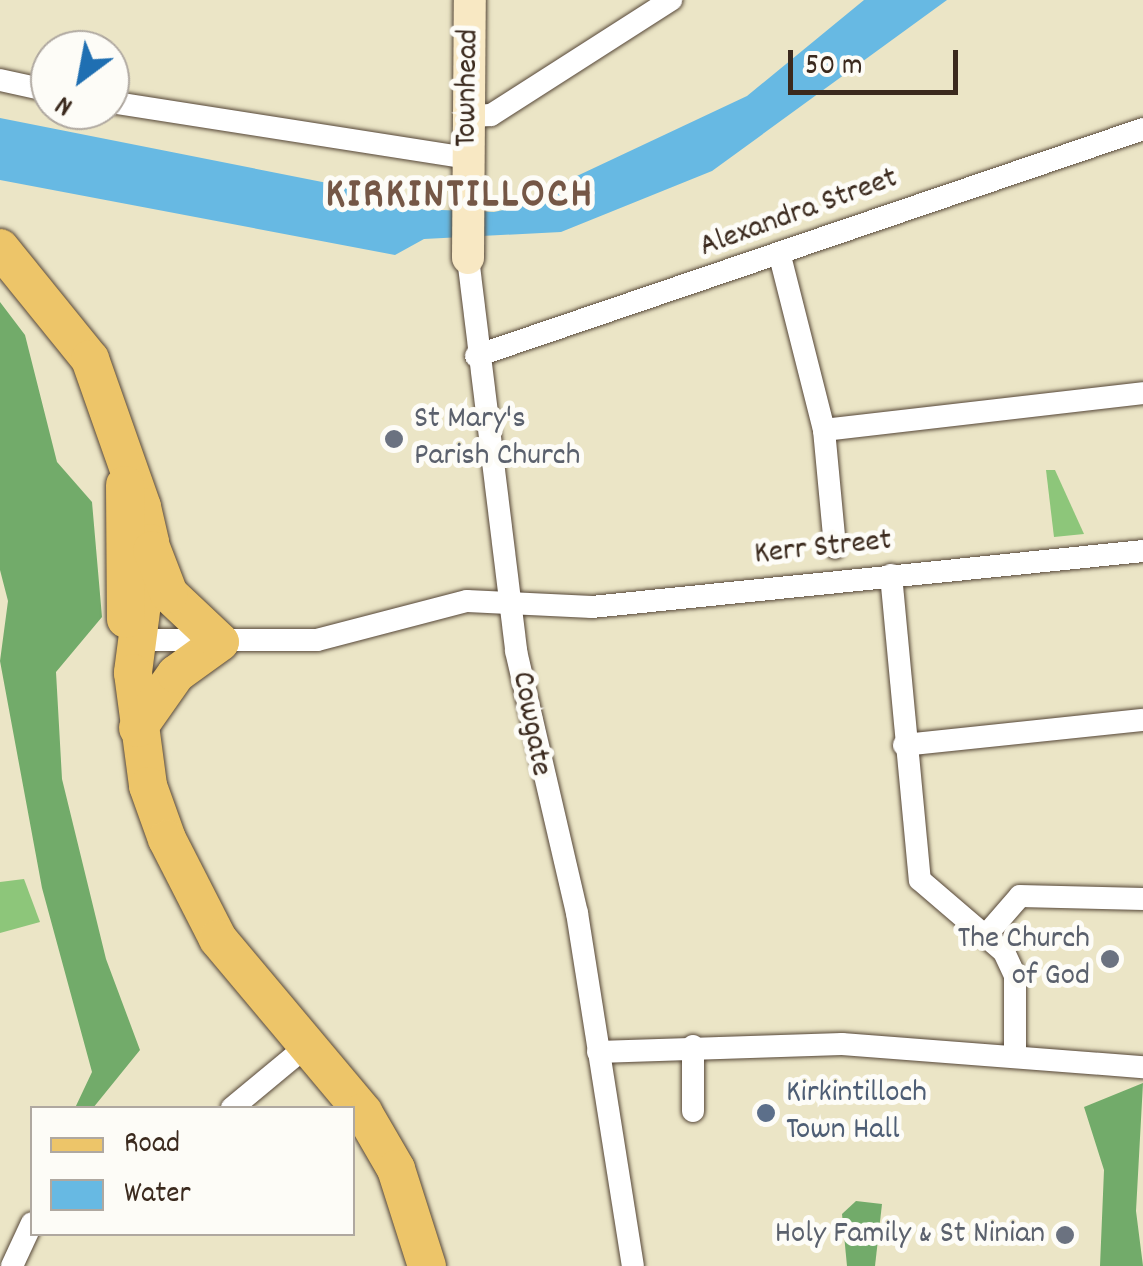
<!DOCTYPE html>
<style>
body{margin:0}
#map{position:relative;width:1143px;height:1266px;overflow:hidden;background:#ebe5c6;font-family:Dekko,sans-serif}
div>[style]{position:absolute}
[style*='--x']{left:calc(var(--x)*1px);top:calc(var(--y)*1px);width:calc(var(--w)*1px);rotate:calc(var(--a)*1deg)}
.green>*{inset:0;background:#8dc67a}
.forest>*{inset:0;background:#72ab6a}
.water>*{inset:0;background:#67b9e3}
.roads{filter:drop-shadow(0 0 2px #554637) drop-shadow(0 0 2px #554637)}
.street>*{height:22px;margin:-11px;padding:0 11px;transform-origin:11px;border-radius:11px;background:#fff}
.secondary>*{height:32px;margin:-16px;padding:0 16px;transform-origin:16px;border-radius:16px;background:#f8e8c3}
.primary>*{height:38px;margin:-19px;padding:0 19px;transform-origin:19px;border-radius:19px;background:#edc569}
.dots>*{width:28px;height:28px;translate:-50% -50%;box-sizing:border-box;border:5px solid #fdfcf7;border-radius:50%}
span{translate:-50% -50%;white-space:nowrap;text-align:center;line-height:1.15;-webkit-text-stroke:10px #fdfcf7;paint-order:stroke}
.street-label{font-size:32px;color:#3b2a1e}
.worship-label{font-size:32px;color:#5b616d}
.left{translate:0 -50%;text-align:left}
.right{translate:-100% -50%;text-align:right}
.service-label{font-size:32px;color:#4e5e75}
.district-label{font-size:42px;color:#755746;font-weight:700;letter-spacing:2.5px}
.legend{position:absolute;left:30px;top:1106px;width:325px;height:130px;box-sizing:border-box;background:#fdfcf7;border:2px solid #afa8a0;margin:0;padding:12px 18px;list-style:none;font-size:30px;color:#3b2a1e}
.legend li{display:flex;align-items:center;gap:20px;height:50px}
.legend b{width:50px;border:2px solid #afa8a0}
.north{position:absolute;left:30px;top:30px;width:100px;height:100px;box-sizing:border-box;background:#fdfcf7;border:2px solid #afa8a0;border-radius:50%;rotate:212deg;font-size:28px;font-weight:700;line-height:40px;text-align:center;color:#3b2a1e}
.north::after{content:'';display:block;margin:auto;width:35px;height:45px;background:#1f6fb2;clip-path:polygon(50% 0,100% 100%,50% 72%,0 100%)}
.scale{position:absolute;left:788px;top:50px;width:170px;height:45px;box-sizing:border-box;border:5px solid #3b2a1e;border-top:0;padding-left:12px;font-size:30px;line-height:35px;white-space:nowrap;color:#3b2a1e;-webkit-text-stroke:8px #fdfcf7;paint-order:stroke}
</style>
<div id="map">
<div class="green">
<div style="clip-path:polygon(1046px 470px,1055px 470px,1084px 534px,1054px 537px)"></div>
<div style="clip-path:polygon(24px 879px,40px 922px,0 933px,0 882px)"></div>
</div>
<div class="forest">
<div style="clip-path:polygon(0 302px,25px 335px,57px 462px,92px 502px,102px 617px,56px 672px,62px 779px,106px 959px,140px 1050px,93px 1108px,75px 1108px,92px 1072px,42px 888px,0 661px,8px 601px,0 570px)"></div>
<div style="clip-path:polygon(1143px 1083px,1136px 1211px,1143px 1266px,1100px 1266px,1104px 1170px,1084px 1107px)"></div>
<div style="clip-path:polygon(856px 1201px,882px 1204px,875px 1266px,847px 1266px,842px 1214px)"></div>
</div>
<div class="water">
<div style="clip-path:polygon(864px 0,947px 0,712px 171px,561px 232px,424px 239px,395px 255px,0 180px,0 118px,393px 196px,415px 209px,494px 212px,540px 202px,562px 183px,747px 96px)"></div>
</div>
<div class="roads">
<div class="street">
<div style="--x:0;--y:80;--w:51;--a:12.4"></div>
<div style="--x:110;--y:102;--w:362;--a:8.9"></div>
<div style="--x:471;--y:116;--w:20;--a:-3"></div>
<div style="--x:491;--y:115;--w:214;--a:-32.6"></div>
<div style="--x:780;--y:256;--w:179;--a:75.8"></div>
<div style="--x:824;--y:430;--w:118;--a:84.6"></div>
<div style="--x:468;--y:258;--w:396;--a:83"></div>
<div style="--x:516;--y:651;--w:269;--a:76.9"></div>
<div style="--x:577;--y:913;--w:357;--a:81"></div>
<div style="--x:476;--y:356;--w:705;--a:-18.79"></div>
<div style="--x:824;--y:430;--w:321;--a:-6.6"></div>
<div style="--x:891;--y:575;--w:306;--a:84.6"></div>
<div style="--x:920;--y:880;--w:111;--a:40.6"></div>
<div style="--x:1004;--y:952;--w:26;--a:65"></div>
<div style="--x:1015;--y:976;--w:81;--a:90"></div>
<div style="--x:134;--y:640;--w:183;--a:0"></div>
<div style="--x:317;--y:640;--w:155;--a:-14.6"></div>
<div style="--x:467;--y:601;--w:125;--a:2.7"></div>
<div style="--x:592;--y:607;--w:554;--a:-5.8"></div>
<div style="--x:904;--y:745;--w:240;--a:-6"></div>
<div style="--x:987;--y:934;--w:50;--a:-49"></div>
<div style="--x:1020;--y:896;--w:123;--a:1.4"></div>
<div style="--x:598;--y:1052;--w:244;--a:-1.9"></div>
<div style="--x:842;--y:1044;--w:302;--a:4.4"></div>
<div style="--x:232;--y:1108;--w:100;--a:-39.7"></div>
<div style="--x:693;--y:1111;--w:65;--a:-90"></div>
<div style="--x:12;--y:1266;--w:47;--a:-65.1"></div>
</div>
<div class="secondary">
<div style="--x:468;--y:258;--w:258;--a:-89.6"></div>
</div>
<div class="primary">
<div style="--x:0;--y:248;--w:143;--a:51"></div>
<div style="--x:90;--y:359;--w:157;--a:70.6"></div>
<div style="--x:142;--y:507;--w:37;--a:77"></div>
<div style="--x:150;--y:543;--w:131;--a:97.5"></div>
<div style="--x:133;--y:673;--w:114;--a:82.4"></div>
<div style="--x:148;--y:786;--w:56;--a:70.3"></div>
<div style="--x:167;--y:839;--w:112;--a:63"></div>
<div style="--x:218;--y:939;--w:226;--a:50"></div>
<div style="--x:363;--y:1112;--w:66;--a:59.9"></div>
<div style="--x:396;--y:1169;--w:102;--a:72.3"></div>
<div style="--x:125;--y:485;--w:134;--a:89.6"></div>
<div style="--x:138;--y:728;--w:66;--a:-54.9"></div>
<div style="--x:176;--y:674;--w:54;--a:-36"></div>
<div style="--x:220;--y:642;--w:70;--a:-136.7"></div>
<div style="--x:169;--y:594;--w:47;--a:-111.1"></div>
</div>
</div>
<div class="dots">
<div style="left:394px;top:439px;background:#6b7280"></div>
<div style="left:1110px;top:959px;background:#6b7280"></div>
<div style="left:766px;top:1113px;background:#5c6f8a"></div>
<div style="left:1065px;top:1235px;background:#6b7280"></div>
</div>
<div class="street-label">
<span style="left:469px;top:88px;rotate:-89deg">Townhead</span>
<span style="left:799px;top:214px;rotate:-20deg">Alexandra Street</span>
<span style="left:823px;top:549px;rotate:-6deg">Kerr Street</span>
<span style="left:530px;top:724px;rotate:79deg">Cowgate</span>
</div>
<div class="worship-label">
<span class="left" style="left:414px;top:439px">St Mary's<br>Parish Church</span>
<span class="right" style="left:1090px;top:959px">The Church<br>of God</span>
<span class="right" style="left:1045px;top:1235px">Holy Family &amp; St Ninian</span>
</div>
<div class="service-label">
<span class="left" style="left:786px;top:1113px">Kirkintilloch<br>Town Hall</span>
</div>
<div class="district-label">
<span style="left:460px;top:197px">KIRKINTILLOCH</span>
</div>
<ul class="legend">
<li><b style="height:12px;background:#edc569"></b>Road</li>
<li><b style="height:28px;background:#67b9e3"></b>Water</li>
</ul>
<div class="north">N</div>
<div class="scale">50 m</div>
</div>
